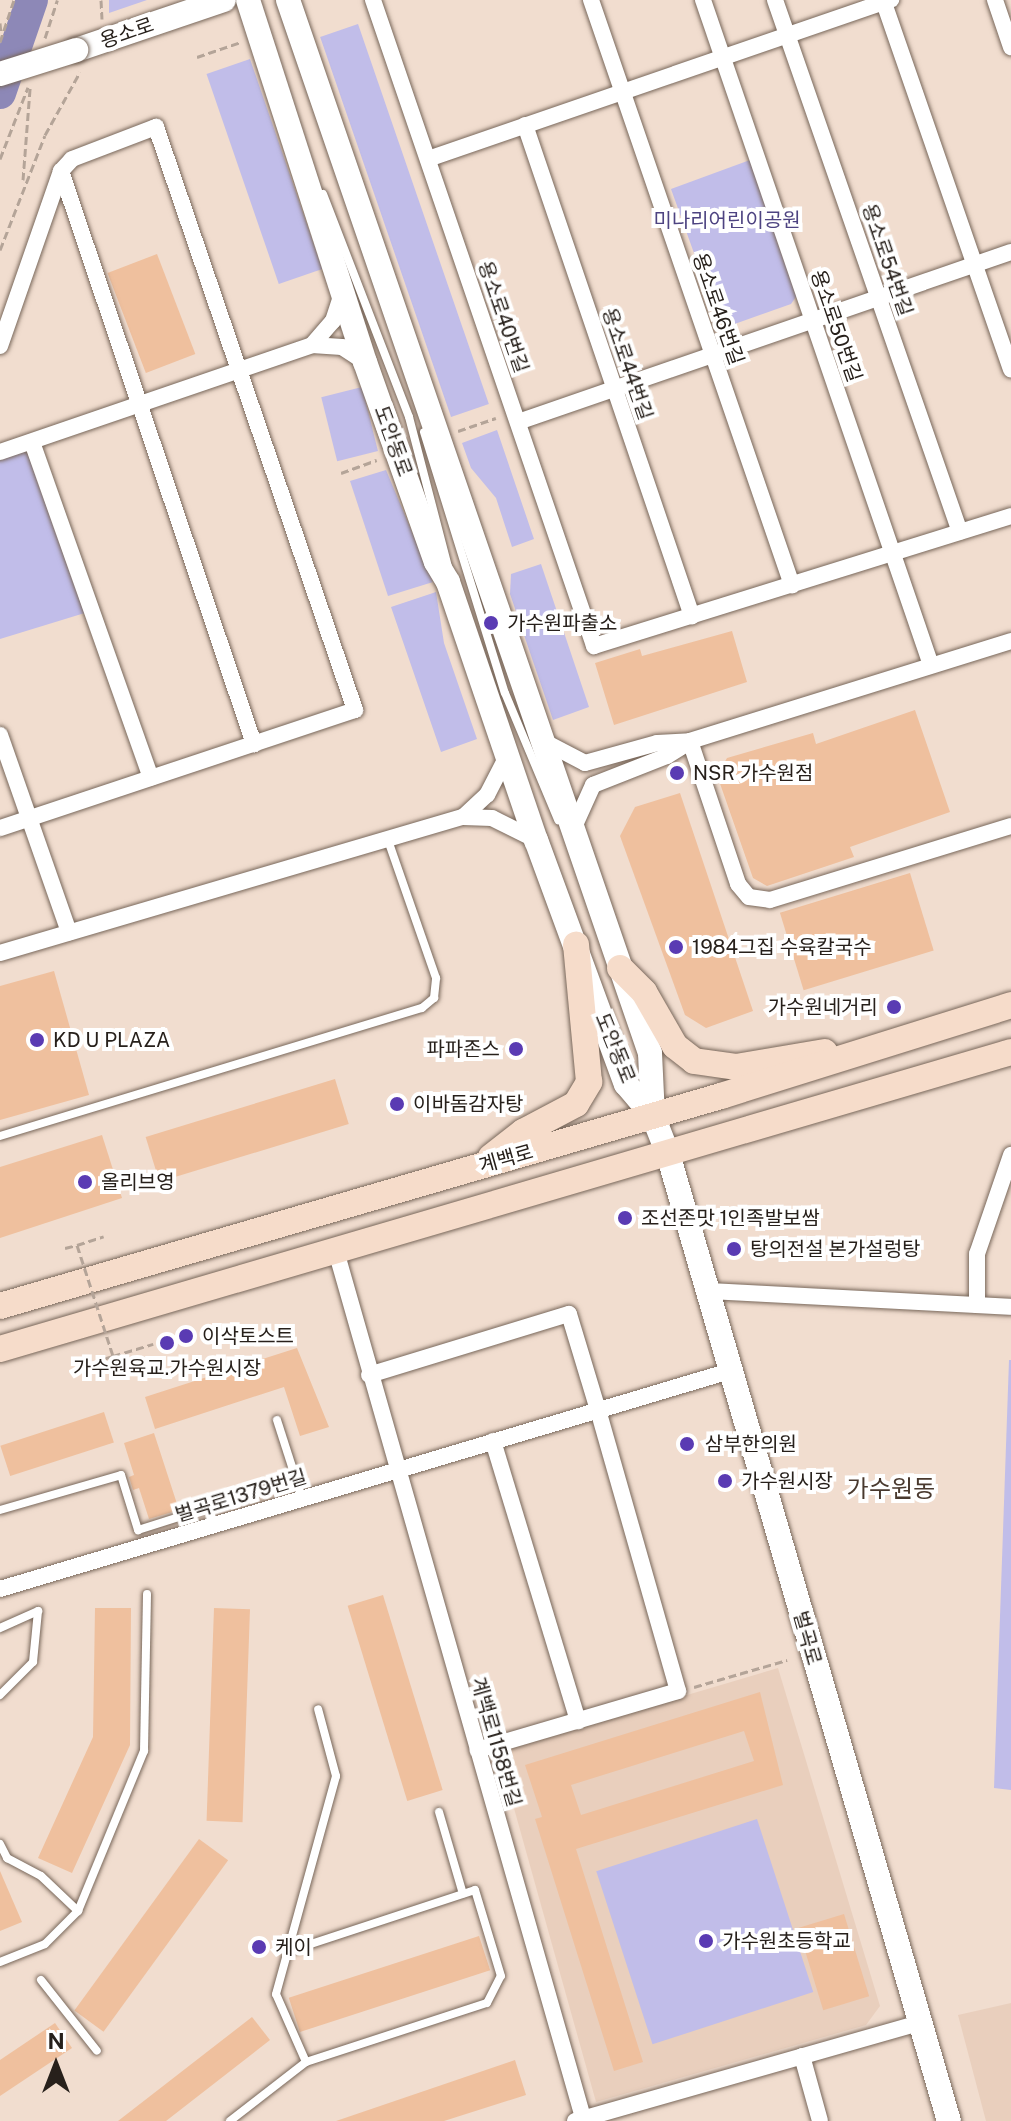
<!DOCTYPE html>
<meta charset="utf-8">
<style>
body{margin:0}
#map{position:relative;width:1011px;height:2121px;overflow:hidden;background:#f1ddcf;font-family:"Public Sans","Noto Sans KR",sans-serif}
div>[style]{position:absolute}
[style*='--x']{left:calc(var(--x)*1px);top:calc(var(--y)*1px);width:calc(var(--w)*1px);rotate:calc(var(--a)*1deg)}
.built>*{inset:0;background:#e9cfbd}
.green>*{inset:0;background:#c1bde9;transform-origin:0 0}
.river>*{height:32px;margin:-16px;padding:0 16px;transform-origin:16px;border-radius:16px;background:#8d88b7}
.building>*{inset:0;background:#efc09e;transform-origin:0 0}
.path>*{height:3px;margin-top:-1.5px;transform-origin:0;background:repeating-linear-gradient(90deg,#b4a498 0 8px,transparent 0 12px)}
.roads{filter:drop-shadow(0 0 2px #78675a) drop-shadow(0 0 2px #78675a)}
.lane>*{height:8px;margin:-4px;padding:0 4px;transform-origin:4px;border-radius:4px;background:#fff}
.street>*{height:16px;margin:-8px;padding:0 8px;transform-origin:8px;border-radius:8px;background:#fff}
.secondary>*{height:24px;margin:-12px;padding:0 12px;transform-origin:12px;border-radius:12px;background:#fff}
.primary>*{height:26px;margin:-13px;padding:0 13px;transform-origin:13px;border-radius:13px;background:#f6dcca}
.path-bridge>*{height:3px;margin-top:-1.5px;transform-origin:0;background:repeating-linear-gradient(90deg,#b4a498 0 8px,transparent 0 12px)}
.bridges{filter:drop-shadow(0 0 2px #78675a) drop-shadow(0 0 2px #78675a)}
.secondary-bridge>*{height:24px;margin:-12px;padding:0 12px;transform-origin:12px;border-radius:12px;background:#fff}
.dots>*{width:22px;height:22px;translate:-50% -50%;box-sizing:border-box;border:4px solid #fff;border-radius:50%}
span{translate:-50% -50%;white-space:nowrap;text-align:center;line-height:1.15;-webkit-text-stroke:8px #fff;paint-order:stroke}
.street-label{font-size:20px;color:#27201b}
.park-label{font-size:20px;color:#4d4381}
.poi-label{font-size:20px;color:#27201b}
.left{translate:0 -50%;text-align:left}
.right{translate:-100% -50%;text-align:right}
.quarter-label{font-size:24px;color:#49392e}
.north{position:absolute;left:16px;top:2025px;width:80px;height:80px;-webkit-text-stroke:6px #fff;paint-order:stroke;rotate:0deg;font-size:22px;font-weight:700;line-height:32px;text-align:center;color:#27201b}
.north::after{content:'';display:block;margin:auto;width:28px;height:36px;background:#27201b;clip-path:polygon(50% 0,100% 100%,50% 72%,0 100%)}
</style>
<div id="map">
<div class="built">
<div style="clip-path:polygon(778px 1668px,880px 2006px,866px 2025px,596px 2102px,498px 1751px)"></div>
<div style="clip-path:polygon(1011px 2003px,1011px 2121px,986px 2121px,958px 2015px)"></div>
</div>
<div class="green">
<div style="clip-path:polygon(109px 0,147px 0,109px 13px)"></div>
<div style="left:358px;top:24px;width:402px;height:40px;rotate:71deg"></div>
<div style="left:250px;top:59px;width:222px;height:46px;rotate:71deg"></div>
<div style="clip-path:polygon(750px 160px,798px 294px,791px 304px,729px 326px,718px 320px,671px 189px)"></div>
<div style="left:362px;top:387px;width:66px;height:42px;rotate:76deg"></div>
<div style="clip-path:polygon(497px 430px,534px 539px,512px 547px,496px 498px,471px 468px,462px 443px)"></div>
<div style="clip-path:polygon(27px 449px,88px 612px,0 639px,0 460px)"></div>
<div style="clip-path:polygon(386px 470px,433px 582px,388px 596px,350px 481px)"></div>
<div style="clip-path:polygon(541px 564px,589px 707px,553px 720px,510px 594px,511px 574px)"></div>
<div style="clip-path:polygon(436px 592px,444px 643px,477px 739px,441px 752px,391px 607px)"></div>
<div style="clip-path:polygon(1009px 1360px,1011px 1360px,1011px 1790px,994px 1788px)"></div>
<div style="left:757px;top:1819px;width:182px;height:169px;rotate:72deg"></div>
</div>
<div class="river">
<div style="--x:0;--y:93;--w:98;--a:-71"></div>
</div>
<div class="building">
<div style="left:157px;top:254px;width:107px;height:53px;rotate:69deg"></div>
<div style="clip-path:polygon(732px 631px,747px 682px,614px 725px,595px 663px,640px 649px,642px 656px)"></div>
<div style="clip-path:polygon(915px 710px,950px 812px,850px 847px,854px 857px,767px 886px,753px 878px,717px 775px,727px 758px,813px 733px,816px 744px)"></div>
<div style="clip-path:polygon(680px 793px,753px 1011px,706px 1028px,685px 1015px,620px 836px,635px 807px)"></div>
<div style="left:910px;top:873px;width:81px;height:136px;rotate:73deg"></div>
<div style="clip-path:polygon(54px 971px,89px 1095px,0 1120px,0 986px)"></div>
<div style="left:335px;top:1079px;width:47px;height:198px;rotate:73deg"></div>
<div style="clip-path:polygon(102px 1135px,122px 1198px,0 1238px,0 1167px)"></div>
<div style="clip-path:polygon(297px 1348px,329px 1427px,300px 1436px,284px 1387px,155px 1429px,145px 1397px)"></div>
<div style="left:104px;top:1412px;width:32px;height:109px;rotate:72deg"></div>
<div style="clip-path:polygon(154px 1433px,179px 1510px,149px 1519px,139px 1488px,133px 1490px,129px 1477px,134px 1475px,124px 1443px)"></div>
<div style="left:383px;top:1595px;width:204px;height:37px;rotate:73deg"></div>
<div style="clip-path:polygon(95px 1608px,131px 1608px,130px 1745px,72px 1873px,38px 1858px,93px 1737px)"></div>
<div style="left:214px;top:1608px;width:36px;height:213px;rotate:2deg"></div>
<div style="clip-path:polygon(evenodd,760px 1692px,783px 1785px,576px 1849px,643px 2062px,614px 2071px,535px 1819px,542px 1817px,525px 1765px,760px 1692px,744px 1731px,754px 1761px,581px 1815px,571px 1785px,744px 1731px)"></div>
<div style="left:199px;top:1839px;width:36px;height:212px;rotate:36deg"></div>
<div style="clip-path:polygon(0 1871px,22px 1922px,0 1931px)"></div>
<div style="left:844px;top:1914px;width:86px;height:48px;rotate:73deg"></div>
<div style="left:479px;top:1936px;width:36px;height:200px;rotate:72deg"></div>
<div style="clip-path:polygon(252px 2017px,270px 2040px,166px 2121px,118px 2121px)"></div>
<div style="clip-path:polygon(55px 2023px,72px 2048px,0 2096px,0 2060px)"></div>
<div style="clip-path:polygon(515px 2060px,526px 2095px,444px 2121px,336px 2121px)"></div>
</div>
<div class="path">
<div style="--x:101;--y:0;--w:19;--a:87"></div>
<div style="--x:0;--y:23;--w:12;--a:85"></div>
<div style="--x:45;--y:38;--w:40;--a:-72"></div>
<div style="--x:0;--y:42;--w:44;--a:-71.6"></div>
<div style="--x:197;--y:57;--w:46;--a:-18.8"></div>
<div style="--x:0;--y:159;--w:77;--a:-68.7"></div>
<div style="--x:23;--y:180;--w:92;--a:-85.6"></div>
<div style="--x:0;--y:250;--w:123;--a:-68.6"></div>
<div style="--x:45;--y:135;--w:72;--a:-60.9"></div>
<div style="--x:458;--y:431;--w:40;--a:-18.9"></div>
<div style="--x:341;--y:473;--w:38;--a:-20"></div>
<div style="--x:77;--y:1245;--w:28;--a:-18"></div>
<div style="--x:113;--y:1356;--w:42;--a:-16.7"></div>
<div style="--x:694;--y:1687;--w:97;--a:-16.2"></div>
</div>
<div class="roads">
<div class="lane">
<div style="--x:323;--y:194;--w:239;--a:68.9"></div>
<div style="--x:409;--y:417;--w:155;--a:75.4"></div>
<div style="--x:424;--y:432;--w:273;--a:72.8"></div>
<div style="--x:505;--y:693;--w:138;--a:67.3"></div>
<div style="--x:0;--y:1136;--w:441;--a:-16.9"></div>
<div style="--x:422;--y:1008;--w:16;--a:-40"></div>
<div style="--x:434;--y:998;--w:20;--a:-84"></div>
<div style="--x:436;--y:978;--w:146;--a:-109.2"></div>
<div style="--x:277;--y:1420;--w:82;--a:72.2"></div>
<div style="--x:0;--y:1510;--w:126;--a:-16.1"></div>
<div style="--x:121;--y:1475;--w:58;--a:72.8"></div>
<div style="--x:138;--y:1530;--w:166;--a:-17.6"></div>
<div style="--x:0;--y:1628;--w:42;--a:-24.1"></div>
<div style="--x:38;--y:1611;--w:51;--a:95.6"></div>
<div style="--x:33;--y:1662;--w:47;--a:135"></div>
<div style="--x:439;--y:1812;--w:85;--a:73.7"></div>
<div style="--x:0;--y:1844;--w:16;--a:63"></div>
<div style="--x:7;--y:1858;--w:38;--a:28"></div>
<div style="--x:41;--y:1876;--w:51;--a:43.4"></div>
<div style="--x:0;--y:1962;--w:48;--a:-21.8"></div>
<div style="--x:45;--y:1944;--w:47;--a:-45"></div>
<div style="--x:78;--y:1911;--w:173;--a:-67.6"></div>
<div style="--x:144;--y:1751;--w:157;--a:-88.9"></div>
<div style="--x:41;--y:1980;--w:90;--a:51.7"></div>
<div style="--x:306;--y:2062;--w:74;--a:-113.8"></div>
<div style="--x:276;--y:1994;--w:226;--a:-74.6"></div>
<div style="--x:336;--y:1776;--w:69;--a:-105"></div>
<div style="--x:230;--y:2121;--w:96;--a:-37.8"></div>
<div style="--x:306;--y:2062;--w:190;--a:-18.1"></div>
<div style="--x:487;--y:2003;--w:30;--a:-63"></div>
<div style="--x:501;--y:1976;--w:90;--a:-106.8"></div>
<div style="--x:475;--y:1890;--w:196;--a:161.8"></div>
</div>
<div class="street">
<div style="--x:373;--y:0;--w:683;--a:71.11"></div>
<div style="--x:594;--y:646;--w:437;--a:-17.3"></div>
<div style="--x:591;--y:0;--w:619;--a:71.04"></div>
<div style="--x:703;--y:0;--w:703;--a:71.08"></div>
<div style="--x:775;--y:0;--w:563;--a:70.83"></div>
<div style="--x:883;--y:0;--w:391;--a:70.9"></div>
<div style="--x:995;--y:0;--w:50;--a:71.2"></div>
<div style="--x:525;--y:125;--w:519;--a:71.22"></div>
<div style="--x:428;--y:159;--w:490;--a:-19"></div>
<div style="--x:61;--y:171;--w:605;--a:71.39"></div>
<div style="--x:312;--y:345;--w:32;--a:-49"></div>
<div style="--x:333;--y:321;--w:29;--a:-72"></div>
<div style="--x:0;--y:346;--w:185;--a:-70.8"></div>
<div style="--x:61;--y:171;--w:16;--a:-47"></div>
<div style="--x:72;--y:159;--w:90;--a:-20.9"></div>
<div style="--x:156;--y:127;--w:616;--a:71.15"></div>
<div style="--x:355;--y:710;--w:374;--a:161.6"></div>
<div style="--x:518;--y:422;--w:521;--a:-19.03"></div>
<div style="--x:32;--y:442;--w:356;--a:70.5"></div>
<div style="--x:0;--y:452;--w:330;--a:-18.9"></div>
<div style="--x:312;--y:345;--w:30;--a:4"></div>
<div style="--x:342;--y:347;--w:27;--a:33"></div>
<div style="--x:0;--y:735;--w:209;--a:70.7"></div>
<div style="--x:690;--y:741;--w:151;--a:71.4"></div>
<div style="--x:738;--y:884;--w:17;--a:50"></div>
<div style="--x:749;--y:897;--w:21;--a:8"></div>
<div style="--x:770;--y:900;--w:252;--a:-17.1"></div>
<div style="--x:545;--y:742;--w:45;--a:27.7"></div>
<div style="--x:585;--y:763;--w:75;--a:-15.5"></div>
<div style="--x:657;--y:743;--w:33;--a:-3"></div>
<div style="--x:690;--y:741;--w:336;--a:-17.3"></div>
<div style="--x:463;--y:817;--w:33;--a:-43"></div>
<div style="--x:487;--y:795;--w:42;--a:-62.8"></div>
<div style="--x:575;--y:825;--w:44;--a:-65.8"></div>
<div style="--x:593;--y:785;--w:79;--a:-21.4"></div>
<div style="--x:667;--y:756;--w:26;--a:-32"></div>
<div style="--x:0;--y:953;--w:483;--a:-16.4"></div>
<div style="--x:463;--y:817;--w:29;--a:2"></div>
<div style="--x:492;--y:818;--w:49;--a:26.6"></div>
<div style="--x:336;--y:1251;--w:905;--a:74.09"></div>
<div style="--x:708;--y:1291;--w:303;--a:3"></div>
<div style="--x:977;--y:1305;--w:51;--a:-90"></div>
<div style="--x:977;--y:1254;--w:105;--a:-71"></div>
<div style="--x:369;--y:1375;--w:209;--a:-17"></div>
<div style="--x:569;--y:1314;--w:100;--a:73.2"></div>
<div style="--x:598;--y:1410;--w:292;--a:74.1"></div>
<div style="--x:678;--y:1691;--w:209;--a:163.6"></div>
<div style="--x:493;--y:1441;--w:293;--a:73.1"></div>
<div style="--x:0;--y:1589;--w:762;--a:-16.63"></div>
<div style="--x:802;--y:2056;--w:67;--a:74.5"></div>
<div style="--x:575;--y:2121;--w:361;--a:-15.9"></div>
</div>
<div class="secondary">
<div style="--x:248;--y:0;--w:380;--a:72.1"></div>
<div style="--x:365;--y:362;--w:212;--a:70.5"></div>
<div style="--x:436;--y:562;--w:23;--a:59"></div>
<div style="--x:448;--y:582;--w:273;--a:71.2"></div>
<div style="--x:536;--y:840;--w:260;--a:69.8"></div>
<div style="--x:626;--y:1084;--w:42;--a:49.8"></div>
<div style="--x:653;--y:1116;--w:41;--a:68.5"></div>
<div style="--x:668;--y:1154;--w:1007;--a:73.8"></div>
<div style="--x:288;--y:0;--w:1113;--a:71.03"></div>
<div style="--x:650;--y:1053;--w:63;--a:87.3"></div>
<div style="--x:76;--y:50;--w:156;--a:-18.7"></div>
</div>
<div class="primary">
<div style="--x:620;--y:968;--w:34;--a:45"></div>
<div style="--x:644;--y:992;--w:62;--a:60.1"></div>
<div style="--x:675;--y:1046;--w:24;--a:38"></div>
<div style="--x:694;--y:1061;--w:42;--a:8.1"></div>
<div style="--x:736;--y:1067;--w:90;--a:-9.6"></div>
<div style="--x:491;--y:1157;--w:41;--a:-38"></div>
<div style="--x:523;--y:1132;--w:60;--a:-27.8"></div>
<div style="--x:576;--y:1104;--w:26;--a:-59"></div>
<div style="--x:589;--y:1082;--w:138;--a:-95.4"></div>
<div style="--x:0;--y:1306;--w:751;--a:-16.24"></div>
<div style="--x:721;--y:1096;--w:304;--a:-17.4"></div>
<div style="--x:0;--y:1349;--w:1054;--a:-16.37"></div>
</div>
</div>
<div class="path-bridge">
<div style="--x:65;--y:1248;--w:12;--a:-14"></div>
<div style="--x:77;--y:1245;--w:117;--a:72"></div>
<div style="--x:113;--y:1356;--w:10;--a:163"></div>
</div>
<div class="bridges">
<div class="secondary-bridge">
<div style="--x:0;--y:74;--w:80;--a:-17.5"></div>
</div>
</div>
<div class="dots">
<div style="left:491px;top:623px;background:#5a3bb3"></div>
<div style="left:677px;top:773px;background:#5a3bb3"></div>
<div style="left:676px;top:947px;background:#5a3bb3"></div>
<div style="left:894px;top:1007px;background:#5a3bb3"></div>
<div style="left:37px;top:1040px;background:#5a3bb3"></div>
<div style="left:516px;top:1049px;background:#5a3bb3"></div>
<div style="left:397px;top:1104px;background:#5a3bb3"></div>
<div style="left:85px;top:1182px;background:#5a3bb3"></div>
<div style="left:625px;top:1218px;background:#5a3bb3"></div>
<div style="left:734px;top:1249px;background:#5a3bb3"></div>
<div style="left:186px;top:1336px;background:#5a3bb3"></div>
<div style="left:167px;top:1343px;background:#5a3bb3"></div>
<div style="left:687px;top:1444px;background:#5a3bb3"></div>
<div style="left:725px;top:1481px;background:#5a3bb3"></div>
<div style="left:706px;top:1941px;background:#5a3bb3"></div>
<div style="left:259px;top:1947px;background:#5a3bb3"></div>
</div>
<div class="street-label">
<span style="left:127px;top:33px;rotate:-19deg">용소로</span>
<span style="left:887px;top:260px;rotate:71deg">용소로54번길</span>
<span style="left:718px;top:309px;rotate:71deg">용소로46번길</span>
<span style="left:503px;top:317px;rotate:71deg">용소로40번길</span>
<span style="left:836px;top:326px;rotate:71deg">용소로50번길</span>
<span style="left:627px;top:364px;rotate:71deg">용소로44번길</span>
<span style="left:393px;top:441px;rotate:70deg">도안동로</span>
<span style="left:615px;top:1048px;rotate:68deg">도안동로</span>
<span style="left:506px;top:1159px;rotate:-16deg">계백로</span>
<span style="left:241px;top:1496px;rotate:-17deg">벌곡로1379번길</span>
<span style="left:807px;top:1638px;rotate:74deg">벌곡로</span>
<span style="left:496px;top:1742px;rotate:74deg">계백로1158번길</span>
</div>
<div class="park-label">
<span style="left:727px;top:220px">미나리어린이공원</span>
</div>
<div class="poi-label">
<span class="left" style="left:507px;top:623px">가수원파출소</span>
<span class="left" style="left:693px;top:773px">NSR 가수원점</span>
<span class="left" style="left:692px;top:947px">1984그집 수육칼국수</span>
<span class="right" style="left:878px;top:1007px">가수원네거리</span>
<span class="left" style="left:53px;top:1040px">KD U PLAZA</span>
<span class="right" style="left:500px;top:1049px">파파존스</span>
<span class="left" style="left:413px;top:1104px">이바돔감자탕</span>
<span class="left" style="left:101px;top:1182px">올리브영</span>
<span class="left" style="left:641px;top:1218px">조선존맛 1인족발보쌈</span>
<span class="left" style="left:750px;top:1249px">탕의전설 본가설렁탕</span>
<span class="left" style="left:202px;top:1336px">이삭토스트</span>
<span style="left:167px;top:1368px">가수원육교.가수원시장</span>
<span class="left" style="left:705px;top:1444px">삼부한의원</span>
<span class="left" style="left:741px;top:1481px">가수원시장</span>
<span class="left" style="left:722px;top:1941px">가수원초등학교</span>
<span class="left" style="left:275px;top:1947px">케이</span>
</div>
<div class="quarter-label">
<span style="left:891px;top:1489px">가수원동</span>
</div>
<div class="north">N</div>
</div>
